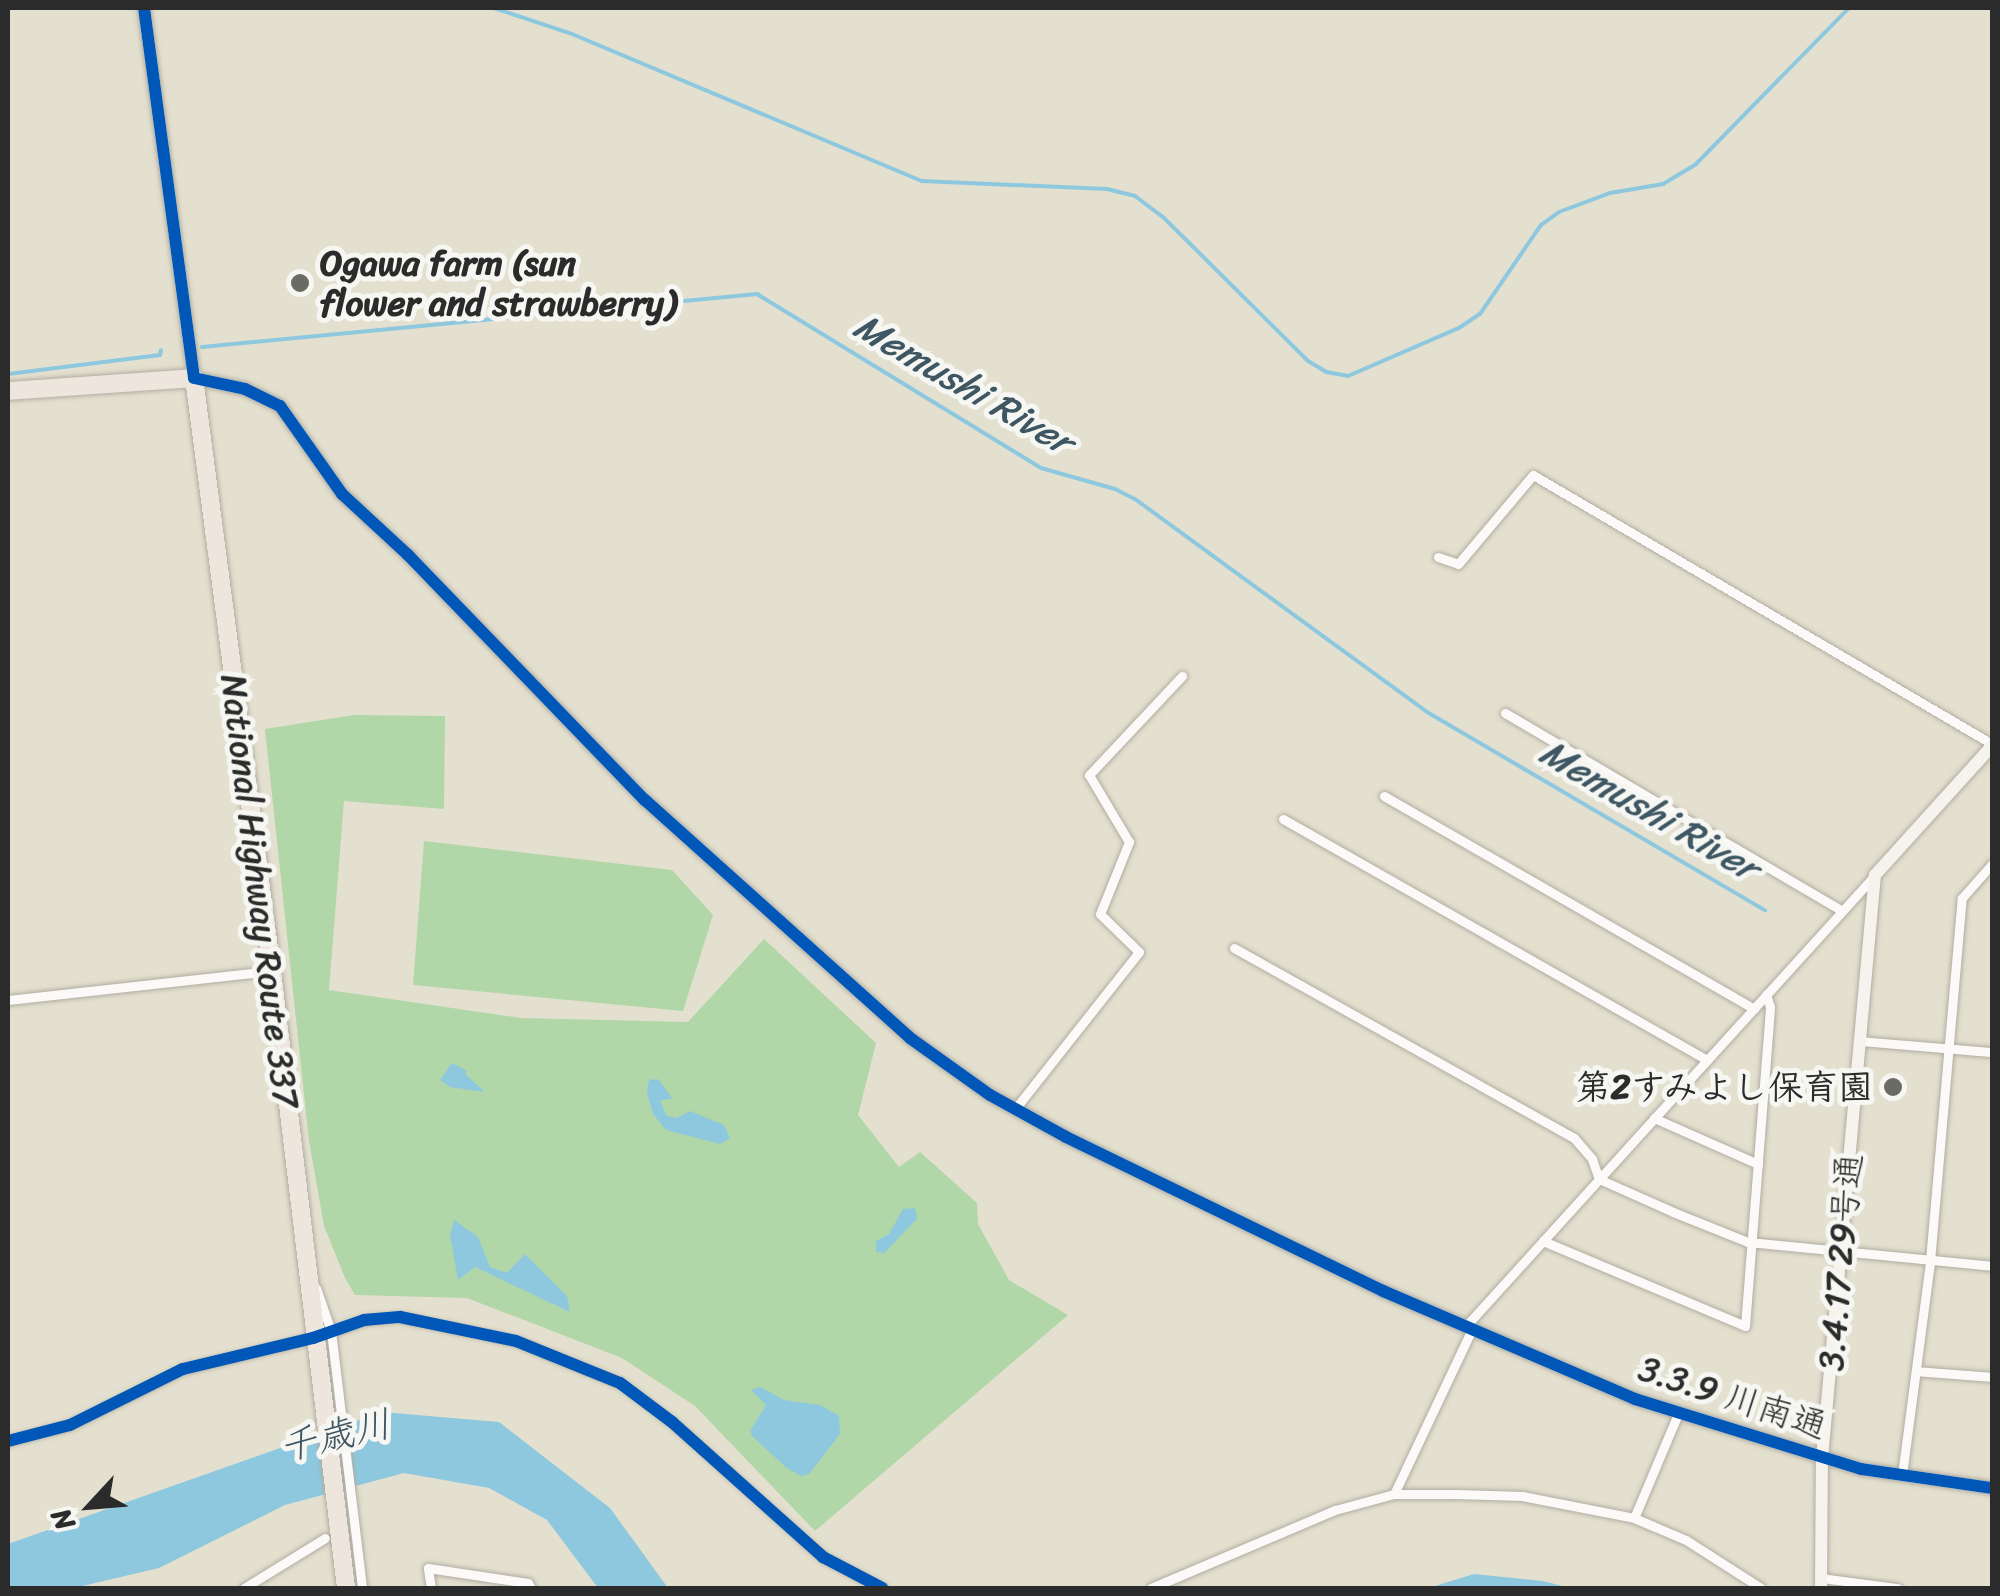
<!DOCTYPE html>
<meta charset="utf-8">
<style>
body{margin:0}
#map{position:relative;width:2000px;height:1596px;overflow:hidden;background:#e4e0cf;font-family:Sriracha,"Klee One",sans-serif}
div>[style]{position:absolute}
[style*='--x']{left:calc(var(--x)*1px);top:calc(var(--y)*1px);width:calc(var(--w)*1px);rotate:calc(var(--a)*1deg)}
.green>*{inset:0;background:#b1d6a8}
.water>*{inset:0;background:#8ec8df}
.stream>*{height:4px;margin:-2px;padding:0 2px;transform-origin:2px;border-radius:2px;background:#8ec8df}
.roads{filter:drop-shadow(0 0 2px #b0ada3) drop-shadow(0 0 2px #b0ada3)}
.street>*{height:9px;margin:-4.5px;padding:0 4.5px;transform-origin:4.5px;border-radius:4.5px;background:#fbfaf8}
.secondary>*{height:12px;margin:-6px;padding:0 6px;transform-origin:6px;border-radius:6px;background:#f6f2ee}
.highway>*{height:18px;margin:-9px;padding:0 9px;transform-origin:9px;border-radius:9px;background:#eee5dd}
.cycleway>*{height:12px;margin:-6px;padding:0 6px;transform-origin:6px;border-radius:6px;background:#0057b8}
.dots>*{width:28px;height:28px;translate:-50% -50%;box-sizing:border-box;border:5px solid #f6f6f2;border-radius:50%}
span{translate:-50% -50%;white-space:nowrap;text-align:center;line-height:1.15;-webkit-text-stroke:10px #f6f6f2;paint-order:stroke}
.poi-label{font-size:35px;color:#2b2b2b;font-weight:700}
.left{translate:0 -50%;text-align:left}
.right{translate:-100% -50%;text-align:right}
.street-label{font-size:35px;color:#2b2b2b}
.water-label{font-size:38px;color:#3e5763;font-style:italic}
.frame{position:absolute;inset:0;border:10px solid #2b2b2b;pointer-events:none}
.north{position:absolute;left:40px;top:1456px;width:100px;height:100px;-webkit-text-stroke:8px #f6f6f2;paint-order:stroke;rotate:244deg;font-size:28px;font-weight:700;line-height:40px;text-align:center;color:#2b2b2b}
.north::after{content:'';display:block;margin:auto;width:35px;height:45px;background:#2b2b2b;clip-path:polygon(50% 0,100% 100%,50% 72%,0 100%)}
</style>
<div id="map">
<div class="green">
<div style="clip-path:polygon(354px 715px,445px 716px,444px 809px,344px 801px,329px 990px,521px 1018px,688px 1022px,764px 939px,876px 1043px,858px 1115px,899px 1167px,920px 1152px,977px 1203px,978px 1224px,1009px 1280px,1068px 1315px,815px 1531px,695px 1406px,622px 1358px,467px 1298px,355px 1295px,345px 1278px,324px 1226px,309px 1141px,265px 729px)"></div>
<div style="clip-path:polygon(424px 841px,672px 870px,713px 915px,683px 1011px,413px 985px)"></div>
</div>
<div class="water">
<div style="clip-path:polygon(452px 1063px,467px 1071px,465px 1074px,485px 1092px,450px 1087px,440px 1080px)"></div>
<div style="clip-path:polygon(658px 1079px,672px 1098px,660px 1101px,667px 1116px,677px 1118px,690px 1111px,724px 1125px,730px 1138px,720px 1144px,666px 1130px,653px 1114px,647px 1092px,649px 1080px)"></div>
<div style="clip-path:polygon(915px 1208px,917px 1219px,884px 1253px,876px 1252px,876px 1241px,889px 1234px,903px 1209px)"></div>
<div style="clip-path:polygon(454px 1220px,478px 1237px,490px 1267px,507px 1273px,525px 1254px,567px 1296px,570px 1312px,475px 1267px,458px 1280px,450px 1235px)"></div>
<div style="clip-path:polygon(760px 1387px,784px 1400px,820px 1405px,839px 1416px,840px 1434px,809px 1474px,801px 1476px,788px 1469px,753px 1437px,750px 1431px,766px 1405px,751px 1390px)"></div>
<div style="clip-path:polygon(382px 1412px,499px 1422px,610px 1508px,668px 1588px,598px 1588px,547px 1520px,489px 1488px,404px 1473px,285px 1505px,159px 1568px,74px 1588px,8px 1588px,8px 1544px)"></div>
<div style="clip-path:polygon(1474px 1574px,1543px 1581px,1570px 1588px,1428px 1588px)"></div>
</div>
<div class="stream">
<div style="--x:494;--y:8;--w:82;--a:18.4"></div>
<div style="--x:572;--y:34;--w:380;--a:22.8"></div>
<div style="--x:922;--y:181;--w:185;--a:2.5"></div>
<div style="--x:1107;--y:189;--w:29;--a:14"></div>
<div style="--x:1135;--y:196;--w:35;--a:37"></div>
<div style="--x:1163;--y:217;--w:204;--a:44.8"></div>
<div style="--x:1308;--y:361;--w:21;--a:31"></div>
<div style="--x:1326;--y:372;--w:22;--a:10"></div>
<div style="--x:1348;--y:376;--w:121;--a:-23.4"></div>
<div style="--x:1459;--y:328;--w:25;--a:-34"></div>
<div style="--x:1480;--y:314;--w:108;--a:-55.6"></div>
<div style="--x:1541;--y:225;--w:22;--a:-36"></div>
<div style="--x:1559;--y:212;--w:54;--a:-20.4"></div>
<div style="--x:1610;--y:193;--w:54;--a:-9.6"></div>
<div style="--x:1663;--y:184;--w:39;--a:-31"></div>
<div style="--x:1696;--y:164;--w:219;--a:-45.6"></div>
<div style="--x:202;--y:347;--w:558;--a:-5.45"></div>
<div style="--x:757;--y:294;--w:333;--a:31.5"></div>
<div style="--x:1041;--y:468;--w:77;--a:15.8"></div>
<div style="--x:1115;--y:489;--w:22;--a:27"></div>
<div style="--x:1135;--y:499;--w:361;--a:36.1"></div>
<div style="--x:1427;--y:712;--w:392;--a:30.4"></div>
<div style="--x:8;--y:374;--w:153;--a:-7.1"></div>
<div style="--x:160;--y:355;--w:5;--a:-79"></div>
</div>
<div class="roads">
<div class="street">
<div style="--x:1438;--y:557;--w:21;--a:19"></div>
<div style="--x:1458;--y:564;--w:116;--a:-49.9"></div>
<div style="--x:1533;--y:475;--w:532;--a:30.37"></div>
<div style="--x:1505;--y:713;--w:391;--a:30.4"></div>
<div style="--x:1384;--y:796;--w:427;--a:29.9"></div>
<div style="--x:1283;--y:819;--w:488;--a:29.6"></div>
<div style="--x:1234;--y:948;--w:389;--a:29.2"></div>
<div style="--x:1574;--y:1138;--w:28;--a:49"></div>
<div style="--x:1592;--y:1159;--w:21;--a:71"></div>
<div style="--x:1599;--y:1179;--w:81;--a:24"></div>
<div style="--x:1673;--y:1212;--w:81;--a:21.8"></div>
<div style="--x:1748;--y:1242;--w:245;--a:5.6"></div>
<div style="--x:8;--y:1000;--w:266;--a:-6.3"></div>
<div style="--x:1860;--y:1041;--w:132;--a:4.8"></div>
<div style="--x:1015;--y:1109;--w:200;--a:-51.7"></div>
<div style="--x:1139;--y:952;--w:54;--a:-135.7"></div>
<div style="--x:1100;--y:914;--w:78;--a:-68.1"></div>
<div style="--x:1129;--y:842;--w:78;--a:-120.8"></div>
<div style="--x:1089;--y:775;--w:136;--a:-46.8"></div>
<div style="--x:1654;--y:1118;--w:114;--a:23.9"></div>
<div style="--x:1543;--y:1241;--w:219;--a:22.8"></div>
<div style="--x:1745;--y:1326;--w:320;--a:-85.5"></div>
<div style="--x:1770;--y:1007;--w:13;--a:-108"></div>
<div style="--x:316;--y:1288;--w:46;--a:70.8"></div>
<div style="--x:331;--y:1331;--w:259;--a:83.1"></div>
<div style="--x:1465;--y:1327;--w:610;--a:-47.79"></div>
<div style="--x:1916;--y:1371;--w:76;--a:4.5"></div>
<div style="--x:8;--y:1441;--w:64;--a:-14.5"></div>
<div style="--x:70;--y:1425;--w:126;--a:-26.4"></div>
<div style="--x:183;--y:1369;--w:134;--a:-13.4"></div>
<div style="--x:313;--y:1338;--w:54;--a:-19.4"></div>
<div style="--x:364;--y:1320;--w:36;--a:-5"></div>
<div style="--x:400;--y:1317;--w:118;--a:11.7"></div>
<div style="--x:516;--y:1341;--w:112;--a:22"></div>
<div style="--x:620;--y:1383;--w:65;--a:36.9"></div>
<div style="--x:672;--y:1422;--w:203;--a:41.8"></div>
<div style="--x:823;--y:1557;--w:67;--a:27.7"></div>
<div style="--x:1902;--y:1475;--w:216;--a:-82.5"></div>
<div style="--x:1930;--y:1261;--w:364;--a:-85"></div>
<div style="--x:1962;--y:898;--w:45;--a:-48.6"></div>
<div style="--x:1394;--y:1494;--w:183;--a:-64.7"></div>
<div style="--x:1634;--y:1518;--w:113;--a:-67.1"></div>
<div style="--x:1821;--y:1578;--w:77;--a:7.5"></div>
<div style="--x:244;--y:1588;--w:95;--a:-31.7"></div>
<div style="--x:431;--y:1588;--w:20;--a:-99"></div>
<div style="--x:428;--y:1568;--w:101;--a:8.5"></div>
<div style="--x:528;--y:1583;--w:6;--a:59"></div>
<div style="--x:1151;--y:1588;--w:200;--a:-23"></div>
<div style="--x:1335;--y:1510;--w:61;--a:-15.2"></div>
<div style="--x:1394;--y:1494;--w:62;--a:0"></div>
<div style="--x:1456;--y:1494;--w:66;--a:1.7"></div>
<div style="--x:1522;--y:1496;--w:114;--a:11.1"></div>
<div style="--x:1634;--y:1518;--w:56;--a:22.9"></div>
<div style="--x:1686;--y:1540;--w:89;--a:32.6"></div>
</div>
<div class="secondary">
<div style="--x:144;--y:8;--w:373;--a:82.3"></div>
<div style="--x:194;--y:378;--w:52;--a:12.2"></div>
<div style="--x:245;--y:389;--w:39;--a:26"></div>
<div style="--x:280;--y:406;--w:108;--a:54.8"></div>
<div style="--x:342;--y:494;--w:90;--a:42.7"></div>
<div style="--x:408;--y:555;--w:341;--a:46"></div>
<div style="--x:645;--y:800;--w:356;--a:41.9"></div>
<div style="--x:910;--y:1038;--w:98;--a:35.5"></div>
<div style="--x:990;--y:1095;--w:87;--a:28.9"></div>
<div style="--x:1066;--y:1137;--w:352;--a:25.9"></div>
<div style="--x:1383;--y:1291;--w:274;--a:23.2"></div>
<div style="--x:1635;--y:1399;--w:237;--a:17.2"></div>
<div style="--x:1861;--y:1469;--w:132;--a:8.3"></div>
<div style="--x:1821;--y:1588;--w:130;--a:-89.6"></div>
<div style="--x:1822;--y:1458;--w:585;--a:-84.81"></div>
<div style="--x:1875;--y:875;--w:174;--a:-47.8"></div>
</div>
<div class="highway">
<div style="--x:8;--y:391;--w:186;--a:-4"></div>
<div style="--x:194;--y:378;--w:598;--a:82.51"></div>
<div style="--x:272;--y:971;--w:621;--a:83.16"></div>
</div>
</div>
<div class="cycleway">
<div style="--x:144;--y:8;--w:373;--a:82.3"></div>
<div style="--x:194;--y:378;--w:52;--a:12.2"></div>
<div style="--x:245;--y:389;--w:39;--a:26"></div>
<div style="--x:280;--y:406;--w:108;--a:54.8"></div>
<div style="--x:342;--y:494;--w:90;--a:42.7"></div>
<div style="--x:408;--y:555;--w:341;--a:46"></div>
<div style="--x:645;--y:800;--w:356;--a:41.9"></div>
<div style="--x:910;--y:1038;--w:98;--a:35.5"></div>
<div style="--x:990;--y:1095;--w:87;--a:28.9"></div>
<div style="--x:1066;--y:1137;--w:352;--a:25.9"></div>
<div style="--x:1383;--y:1291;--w:274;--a:23.2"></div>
<div style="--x:1635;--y:1399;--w:237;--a:17.2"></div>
<div style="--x:1861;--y:1469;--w:132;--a:8.3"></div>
<div style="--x:8;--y:1441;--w:64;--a:-14.5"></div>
<div style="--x:70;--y:1425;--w:126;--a:-26.4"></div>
<div style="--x:183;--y:1369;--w:134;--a:-13.4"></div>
<div style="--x:313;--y:1338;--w:54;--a:-19.4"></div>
<div style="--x:364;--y:1320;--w:36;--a:-5"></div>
<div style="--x:400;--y:1317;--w:118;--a:11.7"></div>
<div style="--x:516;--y:1341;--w:112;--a:22"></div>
<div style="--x:620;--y:1383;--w:65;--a:36.9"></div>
<div style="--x:672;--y:1422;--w:203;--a:41.8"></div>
<div style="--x:823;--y:1557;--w:67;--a:27.7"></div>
</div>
<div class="dots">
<div style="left:300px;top:283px;background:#6c6a64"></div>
<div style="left:1893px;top:1087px;background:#6c6a64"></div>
</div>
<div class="poi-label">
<span class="left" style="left:320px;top:283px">Ogawa farm (sun<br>flower and strawberry)</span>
<span class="right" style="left:1873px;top:1087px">第2すみよし保育園</span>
</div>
<div class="street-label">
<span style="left:260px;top:891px;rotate:83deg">National Highway Route 337</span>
<span style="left:1840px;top:1262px;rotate:-85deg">3.4.17 29号通</span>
<span style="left:1733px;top:1397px;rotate:18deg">3.3.9 川南通</span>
</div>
<div class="water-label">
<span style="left:963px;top:384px;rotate:30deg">Memushi River</span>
<span style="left:1649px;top:810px;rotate:30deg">Memushi River</span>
<span style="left:335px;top:1436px;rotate:-13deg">千歳川</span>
</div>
<div class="frame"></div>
<div class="north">N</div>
</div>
